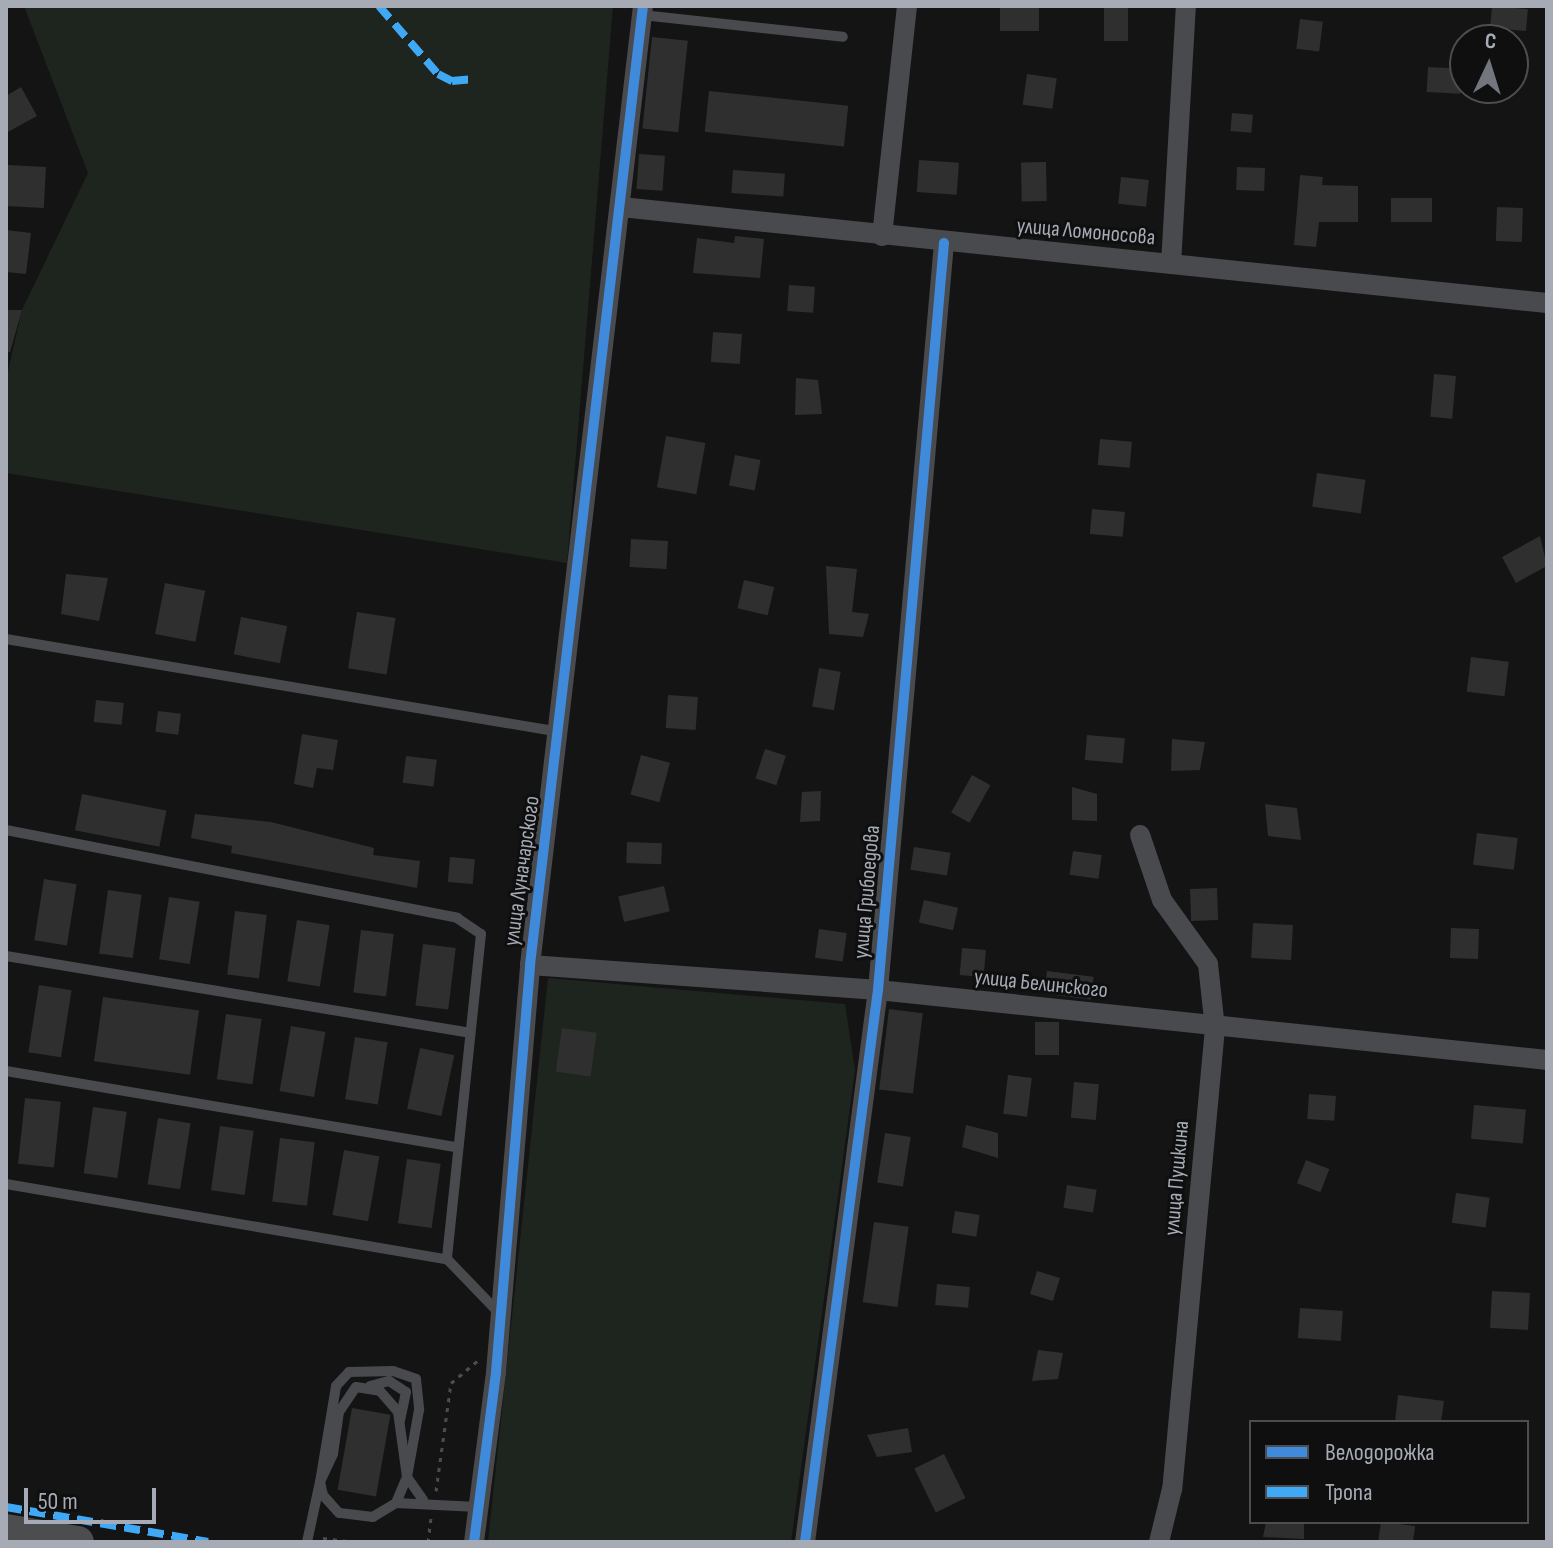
<!DOCTYPE html>
<meta charset="utf-8">
<style>
body{margin:0}
#map{position:relative;width:1553px;height:1548px;overflow:hidden;background:#141415;font-family:"Sofia Sans Condensed",sans-serif}
div>[style]{position:absolute}
[style*='--x']{left:calc(var(--x)*1px);top:calc(var(--y)*1px);width:calc(var(--w)*1px);rotate:calc(var(--a)*1deg)}
.green>*{inset:0;background:#1e251f}
.building>*{inset:0;background:#2f2f30;transform-origin:0 0}
.path>*{height:3px;margin-top:-1.5px;transform-origin:0;background:repeating-linear-gradient(90deg,#4a4c4f 0 4px,transparent 0 10px)}
.service>*{height:10px;margin:-5px;padding:0 5px;transform-origin:5px;border-radius:5px;background:#494a4d}
.minor>*{height:20px;margin:-10px;padding:0 10px;transform-origin:10px;border-radius:10px;background:#494a4d}
.primary>*{height:32px;margin:-16px;padding:0 16px;transform-origin:16px;border-radius:16px;background:#4b4d4f}
.quiet>*{height:8px;margin-top:-4px;transform-origin:0;background:repeating-linear-gradient(90deg,#3fa9f5 0 16px,transparent 0 24px)}
.cycleway>*{height:10px;margin:-5px;padding:0 5px;transform-origin:5px;border-radius:5px;background:#408adc}
span{translate:-50% -50%;white-space:nowrap;text-align:center;line-height:1.15;-webkit-text-stroke:6px #0f0f10;paint-order:stroke}
.street-label{font-size:22px;color:#a6abb5}
.frame{position:absolute;inset:0;border:8px solid #a6abb5;pointer-events:none}
.legend{position:absolute;left:1249px;top:1420px;width:280px;height:104px;box-sizing:border-box;background:#0f0f10;border:2px solid #4b4d52;margin:0;padding:10px 14px;list-style:none;font-size:24px;color:#a6abb5}
.legend li{display:flex;align-items:center;gap:16px;height:40px}
.legend b{width:40px;border:2px solid #4b4d52}
.north{position:absolute;left:1449px;top:24px;width:80px;height:80px;box-sizing:border-box;background:#0f0f10;border:2px solid #4b4d52;border-radius:50%;rotate:4deg;font-size:22px;font-weight:700;line-height:32px;text-align:center;color:#a6abb5}
.north::after{content:'';display:block;margin:auto;width:28px;height:36px;background:#73767d;clip-path:polygon(50% 0,100% 100%,50% 72%,0 100%)}
.scale{position:absolute;left:24px;top:1488px;width:132px;height:36px;box-sizing:border-box;border:4px solid #a6abb5;border-top:0;padding-left:10px;font-size:24px;line-height:28px;white-space:nowrap;color:#a6abb5;-webkit-text-stroke:6px #0f0f10;paint-order:stroke}
</style>
<div id="map">
<div class="green">
<div style="clip-path:polygon(24px 6px,613px 6px,567px 563px,6px 473px,6px 380px,22px 310px,88px 173px)"></div>
<div style="clip-path:polygon(548px 978px,845px 1004px,855px 1070px,791px 1542px,488px 1542px)"></div>
</div>
<div class="building">
<div style="left:1000px;top:6px;width:39px;height:25px"></div>
<div style="left:1104px;top:6px;width:24px;height:35px"></div>
<div style="left:1492px;top:6px;width:36px;height:22px;rotate:5deg"></div>
<div style="left:1300px;top:19px;width:23px;height:30px;rotate:7deg"></div>
<div style="left:652px;top:37px;width:36px;height:92px;rotate:6deg"></div>
<div style="left:1428px;top:67px;width:34px;height:25px;rotate:3deg"></div>
<div style="left:1027px;top:74px;width:30px;height:31px;rotate:8deg"></div>
<div style="clip-path:polygon(21px 87px,37px 116px,6px 133px,6px 96px)"></div>
<div style="left:709px;top:91px;width:140px;height:41px;rotate:6deg"></div>
<div style="left:1232px;top:113px;width:21px;height:18px;rotate:5deg"></div>
<div style="left:639px;top:154px;width:26px;height:35px;rotate:4deg"></div>
<div style="left:919px;top:160px;width:40px;height:32px;rotate:4deg"></div>
<div style="left:1046px;top:162px;width:39px;height:25px;rotate:89deg"></div>
<div style="left:8px;top:165px;width:38px;height:41px;rotate:3deg"></div>
<div style="left:1237px;top:167px;width:28px;height:23px;rotate:2deg"></div>
<div style="left:733px;top:170px;width:52px;height:23px;rotate:4deg"></div>
<div style="clip-path:polygon(1300px 175px,1323px 177px,1322px 185px,1358px 186px,1358px 222px,1319px 222px,1316px 247px,1294px 245px)"></div>
<div style="left:1121px;top:177px;width:28px;height:27px;rotate:6deg"></div>
<div style="left:1432px;top:198px;width:24px;height:41px;rotate:90deg"></div>
<div style="left:1497px;top:207px;width:26px;height:34px;rotate:2deg"></div>
<div style="clip-path:polygon(6px 230px,31px 233px,26px 274px,6px 272px)"></div>
<div style="clip-path:polygon(735px 236px,764px 239px,760px 278px,693px 273px,697px 238px,734px 243px)"></div>
<div style="left:789px;top:285px;width:26px;height:26px;rotate:4deg"></div>
<div style="clip-path:polygon(6px 310px,22px 310px,10px 352px,6px 352px)"></div>
<div style="left:713px;top:332px;width:29px;height:30px;rotate:4deg"></div>
<div style="left:1434px;top:374px;width:22px;height:43px;rotate:5deg"></div>
<div style="clip-path:polygon(796px 378px,818px 380px,822px 414px,795px 415px)"></div>
<div style="left:666px;top:436px;width:40px;height:52px;rotate:10deg"></div>
<div style="left:1100px;top:439px;width:32px;height:26px;rotate:5deg"></div>
<div style="left:735px;top:455px;width:26px;height:31px;rotate:11deg"></div>
<div style="left:1317px;top:473px;width:49px;height:34px;rotate:8deg"></div>
<div style="left:1092px;top:509px;width:33px;height:25px;rotate:5deg"></div>
<div style="clip-path:polygon(1540px 536px,1547px 566px,1516px 583px,1502px 557px)"></div>
<div style="left:631px;top:539px;width:37px;height:28px;rotate:3deg"></div>
<div style="clip-path:polygon(826px 566px,857px 569px,852px 612px,869px 614px,863px 637px,829px 634px)"></div>
<div style="clip-path:polygon(66px 574px,108px 578px,99px 621px,61px 614px)"></div>
<div style="left:744px;top:580px;width:31px;height:29px;rotate:13deg"></div>
<div style="left:165px;top:583px;width:41px;height:52px;rotate:11deg"></div>
<div style="left:357px;top:612px;width:39px;height:57px;rotate:9deg"></div>
<div style="left:241px;top:617px;width:47px;height:38px;rotate:11deg"></div>
<div style="left:1471px;top:657px;width:38px;height:35px;rotate:7deg"></div>
<div style="left:819px;top:668px;width:22px;height:39px;rotate:10deg"></div>
<div style="left:668px;top:695px;width:30px;height:33px;rotate:4deg"></div>
<div style="left:96px;top:700px;width:28px;height:22px;rotate:6deg"></div>
<div style="left:158px;top:711px;width:23px;height:21px;rotate:7deg"></div>
<div style="clip-path:polygon(302px 734px,338px 740px,333px 770px,317px 768px,313px 788px,294px 784px)"></div>
<div style="left:1087px;top:735px;width:38px;height:25px;rotate:5deg"></div>
<div style="clip-path:polygon(1172px 739px,1205px 742px,1200px 770px,1171px 771px)"></div>
<div style="left:765px;top:749px;width:22px;height:31px;rotate:18deg"></div>
<div style="left:641px;top:755px;width:30px;height:41px;rotate:15deg"></div>
<div style="left:406px;top:756px;width:31px;height:27px;rotate:7deg"></div>
<div style="left:972px;top:775px;width:21px;height:43px;rotate:29deg"></div>
<div style="clip-path:polygon(1072px 787px,1097px 794px,1097px 821px,1072px 820px)"></div>
<div style="clip-path:polygon(821px 791px,820px 821px,800px 822px,802px 792px)"></div>
<div style="left:82px;top:794px;width:86px;height:37px;rotate:11deg"></div>
<div style="clip-path:polygon(1265px 804px,1297px 808px,1301px 840px,1268px 836px)"></div>
<div style="clip-path:polygon(195px 814px,271px 822px,374px 848px,373px 855px,420px 861px,417px 888px,231px 853px,232px 846px,191px 838px)"></div>
<div style="left:1477px;top:833px;width:41px;height:32px;rotate:7deg"></div>
<div style="left:627px;top:842px;width:35px;height:21px;rotate:2deg"></div>
<div style="left:914px;top:847px;width:37px;height:23px;rotate:9deg"></div>
<div style="left:1073px;top:851px;width:29px;height:24px;rotate:8deg"></div>
<div style="left:450px;top:857px;width:25px;height:25px;rotate:5deg"></div>
<div style="left:44px;top:879px;width:33px;height:62px;rotate:9deg"></div>
<div style="left:664px;top:886px;width:26px;height:47px;rotate:77deg"></div>
<div style="left:1217px;top:888px;width:32px;height:27px;rotate:88deg"></div>
<div style="left:108px;top:890px;width:34px;height:64px;rotate:8deg"></div>
<div style="left:169px;top:897px;width:31px;height:63px;rotate:9deg"></div>
<div style="left:924px;top:900px;width:35px;height:23px;rotate:13deg"></div>
<div style="left:235px;top:911px;width:32px;height:64px;rotate:7deg"></div>
<div style="left:297px;top:920px;width:33px;height:62px;rotate:9deg"></div>
<div style="left:1253px;top:923px;width:40px;height:35px;rotate:3deg"></div>
<div style="left:1451px;top:928px;width:28px;height:30px;rotate:2deg"></div>
<div style="left:819px;top:929px;width:28px;height:29px;rotate:8deg"></div>
<div style="left:361px;top:930px;width:33px;height:63px;rotate:7deg"></div>
<div style="left:423px;top:944px;width:33px;height:62px;rotate:7deg"></div>
<div style="left:962px;top:948px;width:24px;height:27px;rotate:5deg"></div>
<div style="left:1047px;top:971px;width:47px;height:23px;rotate:7deg"></div>
<div style="left:39px;top:985px;width:33px;height:68px;rotate:9deg"></div>
<div style="left:103px;top:997px;width:97px;height:65px;rotate:8deg"></div>
<div style="left:889px;top:1009px;width:34px;height:81px;rotate:7deg"></div>
<div style="left:226px;top:1014px;width:36px;height:66px;rotate:8deg"></div>
<div style="left:1035px;top:1022px;width:24px;height:33px"></div>
<div style="left:291px;top:1026px;width:35px;height:66px;rotate:10deg"></div>
<div style="left:562px;top:1028px;width:35px;height:44px;rotate:8deg"></div>
<div style="left:355px;top:1037px;width:33px;height:63px;rotate:9deg"></div>
<div style="left:420px;top:1048px;width:35px;height:62px;rotate:12deg"></div>
<div style="left:1008px;top:1075px;width:24px;height:39px;rotate:7deg"></div>
<div style="left:1074px;top:1082px;width:25px;height:36px;rotate:5deg"></div>
<div style="left:1309px;top:1094px;width:27px;height:25px;rotate:4deg"></div>
<div style="left:25px;top:1098px;width:36px;height:66px;rotate:6deg"></div>
<div style="left:1474px;top:1105px;width:52px;height:34px;rotate:5deg"></div>
<div style="left:93px;top:1107px;width:34px;height:67px;rotate:8deg"></div>
<div style="left:158px;top:1118px;width:33px;height:67px;rotate:9deg"></div>
<div style="clip-path:polygon(966px 1125px,998px 1133px,998px 1158px,962px 1147px)"></div>
<div style="left:220px;top:1126px;width:34px;height:65px;rotate:8deg"></div>
<div style="left:885px;top:1133px;width:26px;height:50px;rotate:9deg"></div>
<div style="left:280px;top:1138px;width:35px;height:64px;rotate:7deg"></div>
<div style="left:344px;top:1150px;width:36px;height:66px;rotate:10deg"></div>
<div style="left:407px;top:1159px;width:34px;height:65px;rotate:8deg"></div>
<div style="left:1306px;top:1160px;width:25px;height:25px;rotate:21deg"></div>
<div style="left:1067px;top:1185px;width:30px;height:23px;rotate:9deg"></div>
<div style="left:1456px;top:1193px;width:34px;height:30px;rotate:8deg"></div>
<div style="left:955px;top:1211px;width:25px;height:22px;rotate:9deg"></div>
<div style="left:874px;top:1222px;width:35px;height:81px;rotate:8deg"></div>
<div style="left:1037px;top:1271px;width:24px;height:24px;rotate:17deg"></div>
<div style="left:937px;top:1284px;width:33px;height:21px;rotate:5deg"></div>
<div style="left:1492px;top:1291px;width:38px;height:37px;rotate:3deg"></div>
<div style="left:1300px;top:1308px;width:43px;height:30px;rotate:4deg"></div>
<div style="clip-path:polygon(1038px 1350px,1063px 1353px,1058px 1379px,1032px 1381px)"></div>
<div style="clip-path:polygon(1398px 1395px,1444px 1401px,1441px 1422px,1395px 1422px)"></div>
<div style="left:352px;top:1408px;width:39px;height:83px;rotate:10deg"></div>
<div style="clip-path:polygon(908px 1428px,912px 1452px,877px 1457px,867px 1435px)"></div>
<div style="left:944px;top:1454px;width:49px;height:33px;rotate:64deg"></div>
<div style="clip-path:polygon(1266px 1522px,1304px 1522px,1304px 1539px,1263px 1537px)"></div>
<div style="clip-path:polygon(1381px 1522px,1415px 1526px,1413px 1542px,1378px 1542px)"></div>
</div>
<div class="path">
<div style="--x:436;--y:1491;--w:109;--a:-82.1"></div>
<div style="--x:451;--y:1383;--w:35;--a:-40"></div>
<div style="--x:323;--y:1538;--w:32;--a:7"></div>
<div style="--x:428;--y:1542;--w:24;--a:-83"></div>
</div>
<div class="service">
<div style="--x:642;--y:15;--w:202;--a:6.2"></div>
<div style="--x:6;--y:639;--w:562;--a:9.53"></div>
<div style="--x:6;--y:830;--w:460;--a:11"></div>
<div style="--x:457;--y:918;--w:29;--a:34"></div>
<div style="--x:481;--y:934;--w:327;--a:96"></div>
<div style="--x:6;--y:956;--w:470;--a:9.4"></div>
<div style="--x:6;--y:1071;--w:457;--a:9.6"></div>
<div style="--x:6;--y:1184;--w:447;--a:9.7"></div>
<div style="--x:447;--y:1259;--w:75;--a:46.1"></div>
<div style="--x:370;--y:1386;--w:20;--a:-15"></div>
<div style="--x:389;--y:1381;--w:20;--a:33"></div>
<div style="--x:406;--y:1392;--w:29;--a:102"></div>
<div style="--x:396;--y:1503;--w:82;--a:2.8"></div>
<div style="--x:307;--y:1542;--w:61;--a:-77.8"></div>
<div style="--x:320;--y:1482;--w:31;--a:-65"></div>
<div style="--x:333;--y:1454;--w:42;--a:-81.9"></div>
<div style="--x:339;--y:1412;--w:30;--a:-56"></div>
<div style="--x:356;--y:1387;--w:24;--a:9"></div>
<div style="--x:380;--y:1391;--w:28;--a:49"></div>
<div style="--x:398;--y:1412;--w:66;--a:82.1"></div>
<div style="--x:407;--y:1477;--w:28;--a:113"></div>
<div style="--x:396;--y:1503;--w:27;--a:149"></div>
<div style="--x:373;--y:1517;--w:34;--a:-173"></div>
<div style="--x:339;--y:1513;--w:24;--a:-132"></div>
<div style="--x:323;--y:1495;--w:13;--a:-103"></div>
<div style="--x:320;--y:1482;--w:97;--a:-80.5"></div>
<div style="--x:336;--y:1386;--w:19;--a:-47"></div>
<div style="--x:349;--y:1372;--w:44;--a:-1.3"></div>
<div style="--x:393;--y:1371;--w:24;--a:19"></div>
<div style="--x:416;--y:1379;--w:31;--a:84"></div>
<div style="--x:419;--y:1410;--w:68;--a:100.2"></div>
<div style="--x:407;--y:1477;--w:28;--a:55"></div>
</div>
<div class="minor">
<div style="--x:621;--y:207;--w:931;--a:5.92"></div>
<div style="--x:882;--y:236;--w:231;--a:-83.8"></div>
<div style="--x:1171;--y:264;--w:258;--a:-86.7"></div>
<div style="--x:1140;--y:835;--w:69;--a:71.3"></div>
<div style="--x:1162;--y:900;--w:79;--a:54.3"></div>
<div style="--x:1208;--y:964;--w:64;--a:83.8"></div>
<div style="--x:1215;--y:1028;--w:463;--a:95.3"></div>
<div style="--x:1172;--y:1489;--w:55;--a:103.8"></div>
<div style="--x:530;--y:965;--w:349;--a:4.1"></div>
<div style="--x:878;--y:990;--w:673;--a:5.97"></div>
<div style="--x:474;--y:1542;--w:171;--a:-82.6"></div>
<div style="--x:496;--y:1372;--w:408;--a:-85.2"></div>
<div style="--x:530;--y:965;--w:966;--a:-83.28"></div>
<div style="--x:805;--y:1542;--w:557;--a:-82.47"></div>
<div style="--x:878;--y:990;--w:750;--a:-84.95"></div>
</div>
<div class="primary">
<div style="--x:6;--y:1530;--w:73;--a:9.5"></div>
</div>
<div class="quiet">
<div style="--x:379;--y:6;--w:90;--a:49.1"></div>
<div style="--x:438;--y:74;--w:16;--a:27"></div>
<div style="--x:452;--y:81;--w:22;--a:-5"></div>
<div style="--x:6;--y:1507;--w:205;--a:9.8"></div>
</div>
<div class="cycleway">
<div style="--x:474;--y:1542;--w:171;--a:-82.6"></div>
<div style="--x:496;--y:1372;--w:408;--a:-85.2"></div>
<div style="--x:530;--y:965;--w:966;--a:-83.28"></div>
<div style="--x:805;--y:1542;--w:557;--a:-82.47"></div>
<div style="--x:878;--y:990;--w:750;--a:-84.95"></div>
</div>
<div class="street-label">
<span style="left:1086px;top:232px;rotate:5deg">улица Ломоносова</span>
<span style="left:522px;top:871px;rotate:-82deg">улица Луначарского</span>
<span style="left:867px;top:892px;rotate:-85deg">улица Грибоедова</span>
<span style="left:1041px;top:984px;rotate:6deg">улица Белинского</span>
<span style="left:1177px;top:1178px;rotate:-85deg">улица Пушкина</span>
</div>
<div class="frame"></div>
<ul class="legend">
<li><b style="height:10px;background:#408adc"></b>Велодорожка</li>
<li><b style="height:10px;background:#3fa9f5"></b>Тропа</li>
</ul>
<div class="north">С</div>
<div class="scale">50 m</div>
</div>
